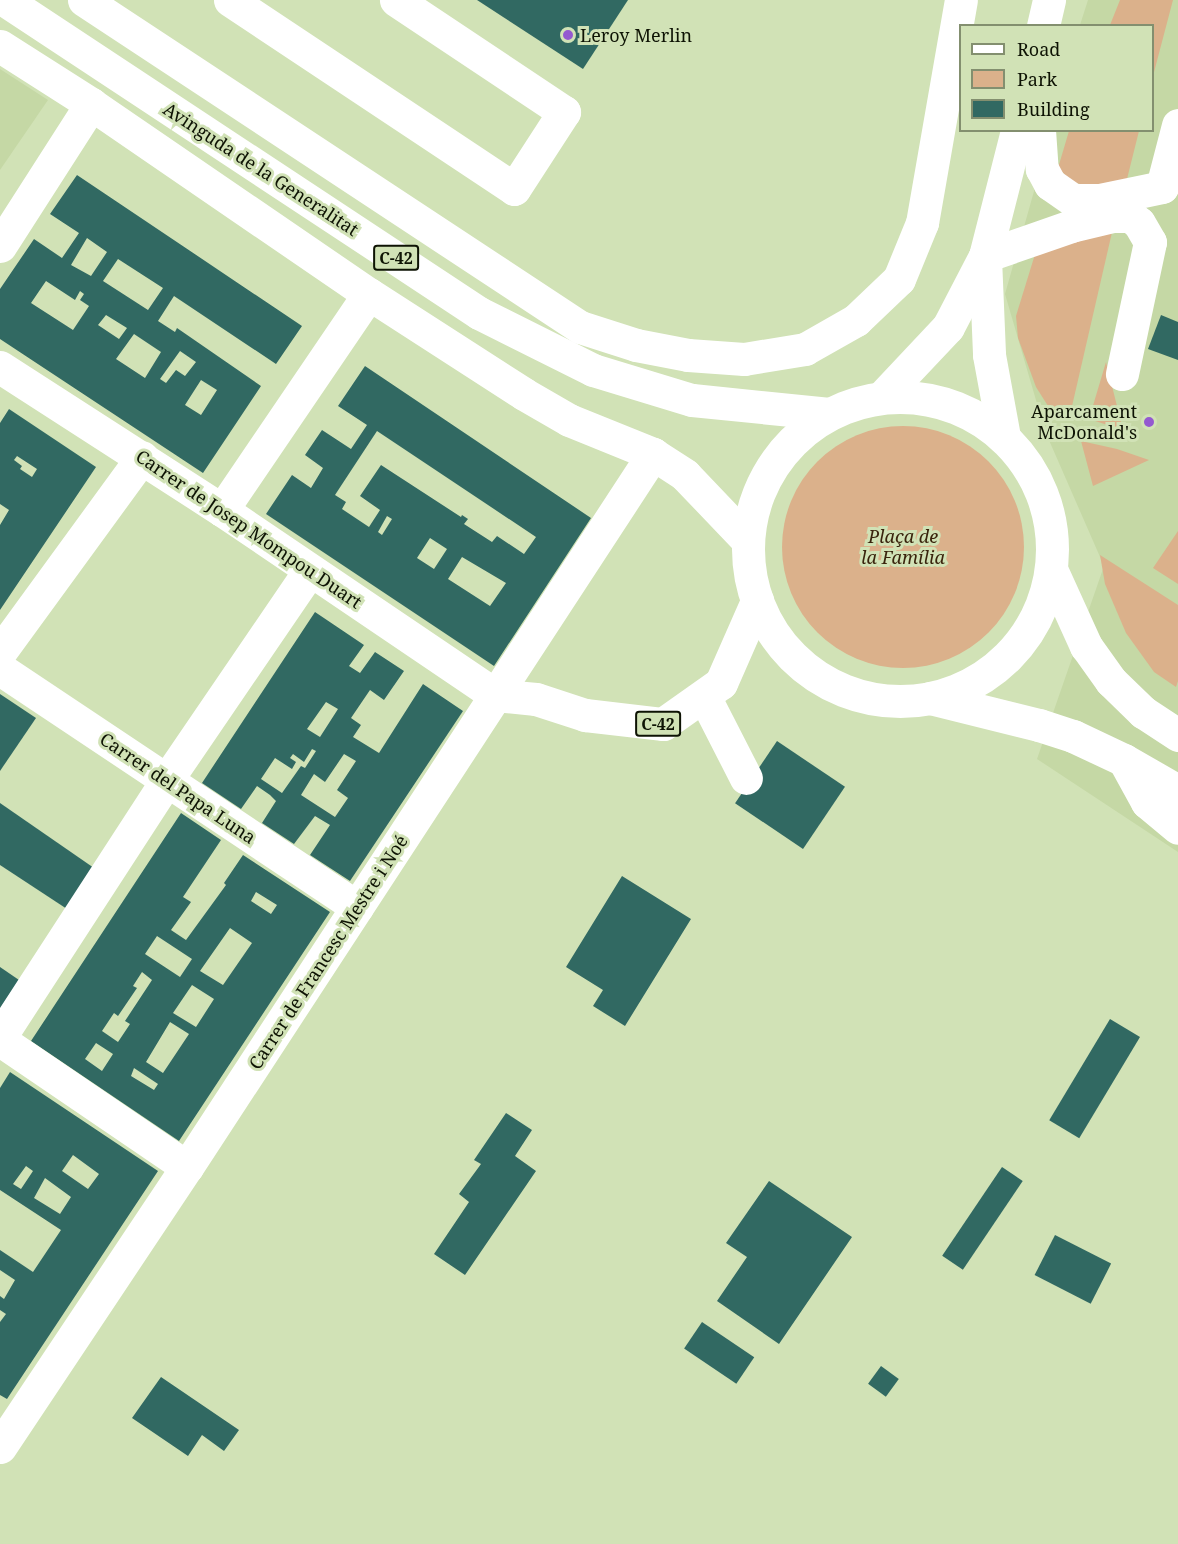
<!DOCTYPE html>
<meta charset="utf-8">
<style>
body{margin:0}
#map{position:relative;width:1178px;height:1544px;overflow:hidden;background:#d1e2b6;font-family:"Noto Serif",serif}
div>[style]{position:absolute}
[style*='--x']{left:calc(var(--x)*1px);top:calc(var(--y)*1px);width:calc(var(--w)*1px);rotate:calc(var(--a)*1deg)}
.built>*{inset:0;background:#c5d8a5}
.green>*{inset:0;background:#dbb18b}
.round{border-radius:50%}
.building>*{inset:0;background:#316962;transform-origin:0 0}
.minor>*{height:33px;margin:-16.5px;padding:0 16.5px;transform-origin:16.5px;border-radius:16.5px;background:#fff}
.major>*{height:33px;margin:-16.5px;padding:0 16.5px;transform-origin:16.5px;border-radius:16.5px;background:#fff}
.major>.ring{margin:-16.5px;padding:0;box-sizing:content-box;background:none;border:33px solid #fff;border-radius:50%}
.dots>*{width:16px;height:16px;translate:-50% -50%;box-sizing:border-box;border:3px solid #d1e2b6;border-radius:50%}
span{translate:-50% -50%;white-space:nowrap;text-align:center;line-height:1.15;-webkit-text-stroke:6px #d1e2b6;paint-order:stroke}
.shield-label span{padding:2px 4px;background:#d1e2b6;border:2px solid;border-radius:4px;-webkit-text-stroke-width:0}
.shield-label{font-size:16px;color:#0e1304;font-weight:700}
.poi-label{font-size:18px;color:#0e1304}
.left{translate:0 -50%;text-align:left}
.right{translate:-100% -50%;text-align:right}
.street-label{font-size:18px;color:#0e1304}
.park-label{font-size:18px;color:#3a240d;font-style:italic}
.legend{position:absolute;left:959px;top:24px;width:195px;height:108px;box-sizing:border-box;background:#d1e2b6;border:2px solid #838f6f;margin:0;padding:8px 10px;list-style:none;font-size:18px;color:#0e1304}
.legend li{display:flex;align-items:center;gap:12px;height:30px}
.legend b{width:30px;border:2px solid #838f6f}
</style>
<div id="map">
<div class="built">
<div style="clip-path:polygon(1088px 0,1178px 0,1178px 852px,1037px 759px,1104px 566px,1045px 431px,1005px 294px,1051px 131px,1152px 130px,1152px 26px,1080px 25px)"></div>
<div style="clip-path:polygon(0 69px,48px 100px,0 170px)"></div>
</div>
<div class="green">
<div style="clip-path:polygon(1120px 0,1173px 0,1153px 76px,1152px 26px,1110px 25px)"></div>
<div style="clip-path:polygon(1069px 131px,1139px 131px,1126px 183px,1111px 188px,1073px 183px,1058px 168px)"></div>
<div style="clip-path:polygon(1113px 228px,1070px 415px,1048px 406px,1036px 387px,1018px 338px,1016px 316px,1036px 251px)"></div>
<div style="clip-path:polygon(1106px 362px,1123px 430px,1089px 419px)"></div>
<div class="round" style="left:782px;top:426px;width:242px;height:242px"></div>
<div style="clip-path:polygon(1081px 441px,1117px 449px,1149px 460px,1093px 486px)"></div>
<div style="clip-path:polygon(1178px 531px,1178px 584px,1153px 568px)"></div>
<div style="clip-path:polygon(1100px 555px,1178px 605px,1178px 681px,1176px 687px,1154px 672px,1126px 633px,1105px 584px)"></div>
</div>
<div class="building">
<div style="clip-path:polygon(477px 0,628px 0,583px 69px)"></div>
<div style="clip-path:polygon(evenodd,77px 175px,302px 326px,276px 364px,174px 296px,158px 321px,175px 332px,177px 328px,261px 386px,203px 473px,0 339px,0 289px,34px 239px,62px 258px,79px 233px,50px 214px,77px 175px,87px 238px,107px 252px,91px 276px,71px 265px,87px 238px,77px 175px,118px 259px,163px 288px,148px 310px,103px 281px,118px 259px,77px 175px,46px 281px,75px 300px,80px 291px,84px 294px,80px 300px,89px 306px,73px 330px,31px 303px,46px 281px,77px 175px,106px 315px,127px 328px,119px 339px,98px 325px,106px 315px,77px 175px,134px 334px,161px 352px,145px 378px,116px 359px,134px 334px,77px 175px,180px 351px,196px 362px,185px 376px,176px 370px,166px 383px,160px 379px,180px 351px,77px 175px,201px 380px,217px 390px,201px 415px,185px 405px,201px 380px)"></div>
<div style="clip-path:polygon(1161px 315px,1178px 322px,1178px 360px,1148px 349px)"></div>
<div style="clip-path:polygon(evenodd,365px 366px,591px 518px,494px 666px,266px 514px,292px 475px,311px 488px,323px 468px,305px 455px,322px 430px,351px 449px,367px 425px,338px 406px,365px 366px,377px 431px,536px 537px,524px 554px,497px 536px,492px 542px,464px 524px,468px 519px,462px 515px,461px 517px,381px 465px,360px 496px,380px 510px,369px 527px,342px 509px,346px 502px,335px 495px,377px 431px,365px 366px,387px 516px,392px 519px,382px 535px,378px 532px,387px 516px,365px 366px,430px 538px,447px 549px,434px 569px,417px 558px,430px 538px,365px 366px,462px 557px,506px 583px,490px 606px,448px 579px,462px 557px)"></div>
<div style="clip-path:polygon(evenodd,9px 409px,96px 467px,0 610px,0 525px,9px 510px,0 504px,0 423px,9px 409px,17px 456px,37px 469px,32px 477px,20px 469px,22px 466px,14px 460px,17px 456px)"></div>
<div style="clip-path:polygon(evenodd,315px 612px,364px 645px,349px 666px,360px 673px,375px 652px,404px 671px,384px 700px,370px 690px,351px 718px,361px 725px,353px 737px,379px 753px,423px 684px,463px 711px,350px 881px,310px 855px,330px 825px,315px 816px,294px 844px,262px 823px,276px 801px,270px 795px,257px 786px,241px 809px,202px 783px,315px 612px,326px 702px,338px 709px,320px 737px,307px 729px,326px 702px,315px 612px,312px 749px,316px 751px,305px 768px,301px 766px,282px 793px,261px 779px,275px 758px,292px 769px,296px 762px,290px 758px,293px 754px,304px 762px,312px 749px,315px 612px,344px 754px,356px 761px,337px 790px,348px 798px,335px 817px,301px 795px,314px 774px,325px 782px,344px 754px)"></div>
<div style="clip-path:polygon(0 694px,36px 718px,0 771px)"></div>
<div style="left:777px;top:741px;width:82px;height:75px;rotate:34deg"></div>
<div style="clip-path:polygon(0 803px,94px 868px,67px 909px,0 865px)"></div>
<div style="clip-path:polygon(evenodd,181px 813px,221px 840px,183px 897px,191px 902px,171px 930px,186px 940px,226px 885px,224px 883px,243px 855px,330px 912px,179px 1141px,31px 1041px,181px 813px,256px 892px,277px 905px,271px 914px,251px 901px,256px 892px,181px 813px,230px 928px,252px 943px,223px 985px,200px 971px,230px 928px,181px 813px,157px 936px,192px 959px,180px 977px,145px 954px,157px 936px,181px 813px,142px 972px,152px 980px,125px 1021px,130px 1024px,118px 1042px,102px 1031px,114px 1013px,118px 1016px,137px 988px,133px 986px,142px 972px,181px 813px,192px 985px,214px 999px,196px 1027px,173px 1013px,192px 985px,181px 813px,170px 1022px,189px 1034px,163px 1073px,146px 1062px,170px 1022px,181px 813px,96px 1043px,113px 1054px,102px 1071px,85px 1059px,96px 1043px,181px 813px,134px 1068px,158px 1084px,154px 1090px,131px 1076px,134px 1068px)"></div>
<div style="clip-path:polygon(622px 876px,691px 919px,625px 1026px,593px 1006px,603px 990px,566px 967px)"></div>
<div style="clip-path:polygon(0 967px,19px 980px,0 1009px)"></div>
<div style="left:1110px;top:1019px;width:35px;height:118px;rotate:31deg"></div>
<div style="clip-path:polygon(evenodd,10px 1072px,158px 1171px,7px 1399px,0 1395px,0 1322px,6px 1314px,0 1310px,0 1296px,4px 1299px,15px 1280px,0 1270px,0 1250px,33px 1272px,61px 1230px,0 1190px,0 1088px,10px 1072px,73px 1155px,99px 1174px,88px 1189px,62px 1171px,73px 1155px,10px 1072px,26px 1166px,33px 1171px,21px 1189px,13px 1184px,26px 1166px,10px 1072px,45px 1178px,71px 1197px,60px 1214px,34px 1198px,45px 1178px)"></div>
<div style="clip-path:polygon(506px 1113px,532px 1130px,515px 1156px,536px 1171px,465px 1275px,434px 1254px,469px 1202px,459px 1194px,481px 1164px,474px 1160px)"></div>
<div style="left:1002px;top:1167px;width:25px;height:107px;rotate:34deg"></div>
<div style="clip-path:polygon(769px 1181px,852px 1237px,779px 1344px,717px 1301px,747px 1257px,726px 1243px)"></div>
<div style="left:1055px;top:1235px;width:63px;height:45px;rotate:27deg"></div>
<div style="left:702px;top:1322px;width:63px;height:32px;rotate:34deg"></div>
<div style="left:881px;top:1366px;width:22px;height:22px;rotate:36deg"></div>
<div style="clip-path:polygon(161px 1377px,239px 1430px,224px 1451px,202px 1435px,188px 1456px,132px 1418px)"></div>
</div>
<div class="minor">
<div style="--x:84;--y:0;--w:594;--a:33.4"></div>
<div style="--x:580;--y:327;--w:59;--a:17.8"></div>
<div style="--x:636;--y:345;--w:53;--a:10.9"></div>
<div style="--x:688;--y:355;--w:56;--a:4.1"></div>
<div style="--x:744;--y:359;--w:62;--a:-9.3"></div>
<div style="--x:805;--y:349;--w:59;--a:-29.6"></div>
<div style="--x:856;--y:320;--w:59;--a:-43.6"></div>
<div style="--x:899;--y:279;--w:61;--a:-67.7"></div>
<div style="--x:922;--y:223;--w:226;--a:-80.1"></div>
<div style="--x:230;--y:0;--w:341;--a:33.6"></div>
<div style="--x:514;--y:189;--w:92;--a:-57"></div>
<div style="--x:564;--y:112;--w:202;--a:-146.3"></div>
<div style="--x:1043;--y:26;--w:27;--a:-77"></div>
<div style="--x:1039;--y:130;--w:39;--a:86"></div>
<div style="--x:1042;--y:169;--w:17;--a:62"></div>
<div style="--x:1050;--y:184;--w:28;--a:35"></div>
<div style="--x:1073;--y:200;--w:27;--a:0"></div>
<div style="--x:1100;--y:200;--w:63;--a:-11.8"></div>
<div style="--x:1162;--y:187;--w:64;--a:-75.5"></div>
<div style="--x:0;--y:246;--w:169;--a:-57.3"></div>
<div style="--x:985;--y:256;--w:91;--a:-19.2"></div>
<div style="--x:1071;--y:226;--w:43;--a:-13.4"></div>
<div style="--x:1113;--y:216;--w:17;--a:0"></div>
<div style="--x:1130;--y:216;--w:11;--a:38"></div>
<div style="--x:1139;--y:223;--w:22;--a:60"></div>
<div style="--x:1150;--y:242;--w:135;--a:102"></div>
<div style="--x:985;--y:258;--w:97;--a:87.6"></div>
<div style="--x:989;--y:355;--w:83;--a:79.6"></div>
<div style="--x:0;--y:367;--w:264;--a:32.8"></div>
<div style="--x:222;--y:510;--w:330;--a:34.1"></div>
<div style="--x:882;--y:397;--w:96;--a:-46.7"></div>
<div style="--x:948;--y:327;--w:80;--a:-62.5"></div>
<div style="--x:985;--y:256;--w:130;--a:-75.7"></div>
<div style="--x:222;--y:510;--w:261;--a:-55.8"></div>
<div style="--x:0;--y:652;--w:241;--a:-53.9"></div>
<div style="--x:0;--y:669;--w:429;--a:33.7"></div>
<div style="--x:704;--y:696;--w:92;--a:62.9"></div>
<div style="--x:1124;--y:760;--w:48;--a:61.3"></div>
<div style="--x:1147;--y:802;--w:40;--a:40"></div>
<div style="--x:0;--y:1037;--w:305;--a:-57"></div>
<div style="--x:166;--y:781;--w:255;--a:-55.7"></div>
<div style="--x:0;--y:1040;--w:226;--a:34.2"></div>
<div style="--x:0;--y:1447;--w:337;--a:-56.3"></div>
<div style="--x:187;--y:1167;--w:852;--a:-56.83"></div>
</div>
<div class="major">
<div style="--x:5;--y:0;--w:568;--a:33.44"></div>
<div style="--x:479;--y:313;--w:127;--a:26.6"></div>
<div style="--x:593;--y:370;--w:103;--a:16.9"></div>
<div style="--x:692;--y:400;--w:138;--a:5.8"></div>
<div style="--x:0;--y:46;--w:108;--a:32.5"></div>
<div style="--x:91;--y:104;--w:337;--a:34.4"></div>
<div style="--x:369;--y:294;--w:184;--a:32.8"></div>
<div style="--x:524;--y:394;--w:52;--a:30"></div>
<div style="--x:569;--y:420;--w:91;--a:22"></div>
<div style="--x:653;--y:454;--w:38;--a:33"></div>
<div style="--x:685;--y:475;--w:91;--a:46.3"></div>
<div class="ring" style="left:748px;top:397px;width:271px;height:271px"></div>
<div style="--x:1051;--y:569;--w:85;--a:65.6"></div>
<div style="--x:1086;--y:646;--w:43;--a:54.5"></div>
<div style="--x:1111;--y:681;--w:45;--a:44.1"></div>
<div style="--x:1143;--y:712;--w:42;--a:33.3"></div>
<div style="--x:495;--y:695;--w:41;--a:5.6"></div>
<div style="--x:536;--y:699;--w:52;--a:18.1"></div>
<div style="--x:585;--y:715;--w:79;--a:6.6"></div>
<div style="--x:663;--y:724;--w:71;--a:-35.3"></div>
<div style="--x:721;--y:683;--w:90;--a:-66.3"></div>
<div style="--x:930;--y:698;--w:112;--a:13.9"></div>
<div style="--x:1039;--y:725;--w:36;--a:18"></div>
<div style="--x:1073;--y:736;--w:56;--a:25.2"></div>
<div style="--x:1124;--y:760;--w:62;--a:29.9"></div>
</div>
<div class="dots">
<div style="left:568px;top:35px;background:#9459d0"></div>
<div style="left:1149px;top:422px;background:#9459d0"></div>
</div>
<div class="shield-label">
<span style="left:396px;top:258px">C-42</span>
<span style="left:658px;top:724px">C-42</span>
</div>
<div class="poi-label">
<span class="left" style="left:580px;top:35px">Leroy Merlin</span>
<span class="right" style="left:1137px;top:422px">Aparcament<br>McDonald's</span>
</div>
<div class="street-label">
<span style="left:261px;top:169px;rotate:33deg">Avinguda de la Generalitat</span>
<span style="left:249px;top:529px;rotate:34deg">Carrer de Josep Mompou Duart</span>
<span style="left:178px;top:788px;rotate:34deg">Carrer del Papa Luna</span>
<span style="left:328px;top:952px;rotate:-57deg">Carrer de Francesc Mestre i Noé</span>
</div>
<div class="park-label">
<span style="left:903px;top:547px">Plaça de<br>la Família</span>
</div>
<ul class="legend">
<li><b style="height:8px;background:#fff"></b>Road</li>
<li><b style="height:16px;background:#dbb18b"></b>Park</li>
<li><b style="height:16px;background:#316962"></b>Building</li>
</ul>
</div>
